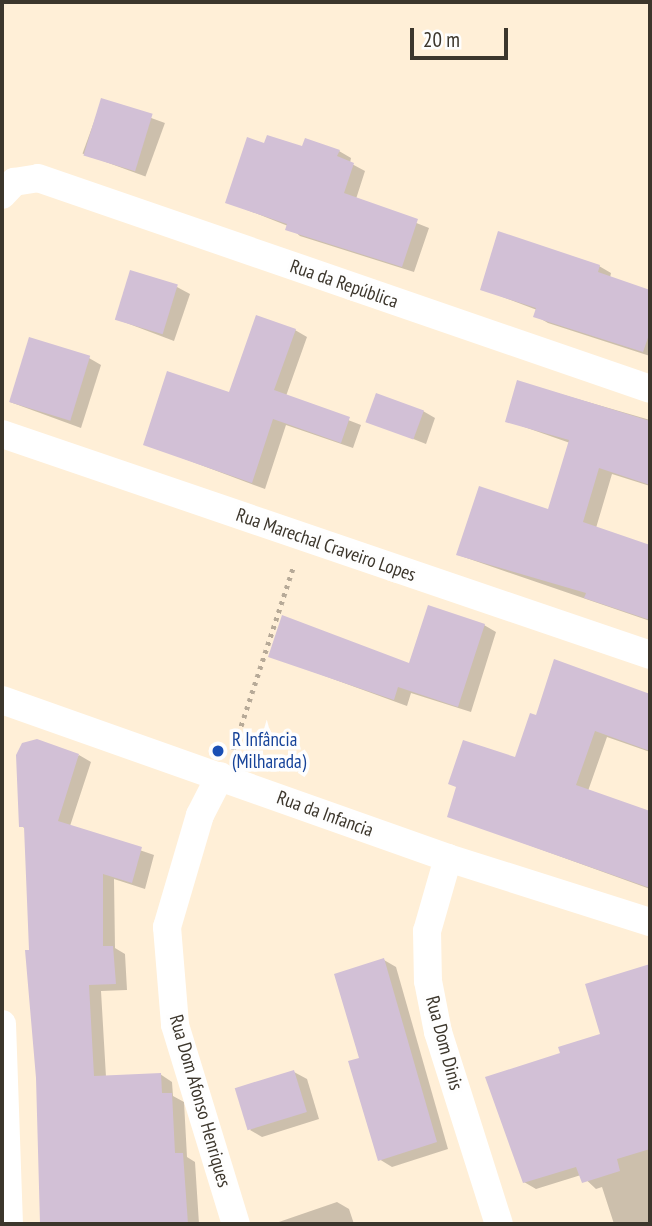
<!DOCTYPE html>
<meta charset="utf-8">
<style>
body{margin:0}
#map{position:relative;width:652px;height:1226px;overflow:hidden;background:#ffefd7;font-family:"PT Sans Narrow",sans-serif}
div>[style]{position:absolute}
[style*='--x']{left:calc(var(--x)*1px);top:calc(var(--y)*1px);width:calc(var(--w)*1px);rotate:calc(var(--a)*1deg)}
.shadow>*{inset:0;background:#0003;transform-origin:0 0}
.building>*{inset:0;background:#d2c0d6;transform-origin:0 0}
.path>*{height:4.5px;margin-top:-2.25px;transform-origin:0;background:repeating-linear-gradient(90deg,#b7aa98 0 3.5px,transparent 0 8.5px)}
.street>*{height:28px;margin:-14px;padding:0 14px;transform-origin:14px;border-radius:14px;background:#fff}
.dots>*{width:19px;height:19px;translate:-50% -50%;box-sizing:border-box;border:4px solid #fefefe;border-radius:50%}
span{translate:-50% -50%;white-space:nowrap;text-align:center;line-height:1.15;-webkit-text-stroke:7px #fefefe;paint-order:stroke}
.street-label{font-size:19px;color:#3c362c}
.transit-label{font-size:19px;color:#164399}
.left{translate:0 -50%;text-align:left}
.frame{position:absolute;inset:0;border:4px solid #3c362c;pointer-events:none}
.scale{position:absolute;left:410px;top:28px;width:98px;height:32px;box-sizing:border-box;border:4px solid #3c362c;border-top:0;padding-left:9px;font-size:21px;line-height:24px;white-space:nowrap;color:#3c362c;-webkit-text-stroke:5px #fefefe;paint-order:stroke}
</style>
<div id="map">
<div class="shadow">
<div style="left:102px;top:100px;width:67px;height:57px;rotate:20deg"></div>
<div style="clip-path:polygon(265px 145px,339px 151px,351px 158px,350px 163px,365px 171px,356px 199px,429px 228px,414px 272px,300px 236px,288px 226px,227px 202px)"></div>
<div style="clip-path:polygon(599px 266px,611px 273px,610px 278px,650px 291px,650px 356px,548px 323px,536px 316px,537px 310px,482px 289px)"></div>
<div style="clip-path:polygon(177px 287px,190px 294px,174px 341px,116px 319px)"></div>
<div style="clip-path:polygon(295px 330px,307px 337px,286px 396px,361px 425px,353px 448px,286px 425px,265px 489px,145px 444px,230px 394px)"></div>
<div style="clip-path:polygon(89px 358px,101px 365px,81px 428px,10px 402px)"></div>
<div style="clip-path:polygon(519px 382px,650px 420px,650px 486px,612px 474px,596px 528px,650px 547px,650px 621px,458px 555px,549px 511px,570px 443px,507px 421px)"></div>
<div style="clip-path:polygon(423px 411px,435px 418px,426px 444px,368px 421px)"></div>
<div style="clip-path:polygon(484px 625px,496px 632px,471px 712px,411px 693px,407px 706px,270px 656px,410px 665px)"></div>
<div style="clip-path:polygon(555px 661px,650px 696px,650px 752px,607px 737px,588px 791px,650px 813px,650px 889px,449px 816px,516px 759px,537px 718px)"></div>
<div style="clip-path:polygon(79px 755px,91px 762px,70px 826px,154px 855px,145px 889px,114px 879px,115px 948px,125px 954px,127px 990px,101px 991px,106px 1077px,160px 1074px,172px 1082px,173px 1096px,184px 1102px,187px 1157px,195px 1162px,199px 1224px,44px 1224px,26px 829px,21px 826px)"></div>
<div style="clip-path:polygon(384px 960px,396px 967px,448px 1149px,392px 1167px,379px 1159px,361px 1059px)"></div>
<div style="clip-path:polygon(650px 965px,650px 1224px,614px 1224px,602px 1187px,596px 1189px,581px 1175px,536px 1189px,524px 1182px,562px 1054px,602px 1035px,587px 985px)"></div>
<div style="clip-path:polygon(294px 1072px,307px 1079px,319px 1119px,262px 1137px,250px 1130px)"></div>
<div style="clip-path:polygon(337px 1202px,349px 1209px,354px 1224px,273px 1224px)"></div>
</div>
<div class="building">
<div style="left:101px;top:98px;width:54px;height:60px;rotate:17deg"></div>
<div style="clip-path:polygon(267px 135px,302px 146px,305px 138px,340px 150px,337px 156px,354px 163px,344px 193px,418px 219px,402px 267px,285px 230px,287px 224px,225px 203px,247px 137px,264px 143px)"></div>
<div style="clip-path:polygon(498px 231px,600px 265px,598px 272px,650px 290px,650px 332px,643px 352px,533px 317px,536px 308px,480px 290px)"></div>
<div style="left:130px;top:270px;width:50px;height:52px;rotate:17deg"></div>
<div style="clip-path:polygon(256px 315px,296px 329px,274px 390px,350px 417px,341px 443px,273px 419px,252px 483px,143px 445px,167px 371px,229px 392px)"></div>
<div style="left:29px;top:337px;width:64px;height:68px;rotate:17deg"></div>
<div style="clip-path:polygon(517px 380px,650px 421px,650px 485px,599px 468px,583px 522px,650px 545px,650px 620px,584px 598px,586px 593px,456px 555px,479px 486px,548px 509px,569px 440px,505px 422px)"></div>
<div style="left:376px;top:393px;width:51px;height:31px;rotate:20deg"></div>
<div style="clip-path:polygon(428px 605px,485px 624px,458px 707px,398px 687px,394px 700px,268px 657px,282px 615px,409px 663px)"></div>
<div style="clip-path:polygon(554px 659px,650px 694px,650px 751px,595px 731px,576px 785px,650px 811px,650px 888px,447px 817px,456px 787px,448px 784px,463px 740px,515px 757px,530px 713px,536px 715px)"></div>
<div style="clip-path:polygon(37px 739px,79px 754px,58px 821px,142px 847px,132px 883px,103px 874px,103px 946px,113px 946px,116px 984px,89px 985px,94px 1076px,161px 1073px,162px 1093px,172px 1093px,175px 1153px,183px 1153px,188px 1224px,40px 1224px,36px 1078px,25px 950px,29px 950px,24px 827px,19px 827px,16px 755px,22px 743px)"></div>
<div style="clip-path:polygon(384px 958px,437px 1142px,378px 1161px,348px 1061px,359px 1058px,334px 974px)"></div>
<div style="clip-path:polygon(650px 964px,650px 1149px,617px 1159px,620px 1171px,582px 1183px,576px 1167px,523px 1183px,485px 1077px,560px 1053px,558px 1047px,600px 1034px,585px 984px)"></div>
<div style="left:294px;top:1070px;width:44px;height:62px;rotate:73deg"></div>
</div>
<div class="path">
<div style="--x:233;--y:750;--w:195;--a:-71.8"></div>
</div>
<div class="street">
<div style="--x:2;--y:195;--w:18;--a:-47"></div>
<div style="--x:14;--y:182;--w:24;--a:-9"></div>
<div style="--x:38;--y:178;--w:647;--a:19.02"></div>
<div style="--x:2;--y:434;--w:685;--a:18.83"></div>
<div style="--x:2;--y:700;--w:473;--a:19.5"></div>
<div style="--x:448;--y:858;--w:212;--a:17.6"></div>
<div style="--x:220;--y:776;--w:44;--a:117.1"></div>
<div style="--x:200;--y:815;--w:117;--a:106.4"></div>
<div style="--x:167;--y:927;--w:98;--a:85.3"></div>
<div style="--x:175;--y:1025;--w:208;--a:73"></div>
<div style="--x:448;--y:858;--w:76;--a:106"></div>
<div style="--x:427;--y:931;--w:50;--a:88.9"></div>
<div style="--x:428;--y:981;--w:52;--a:78.9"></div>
<div style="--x:438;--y:1032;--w:201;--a:72.4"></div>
<div style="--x:2;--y:1024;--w:200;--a:88"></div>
</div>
<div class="dots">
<div style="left:218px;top:751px;background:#1a4fb4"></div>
</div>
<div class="street-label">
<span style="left:344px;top:284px;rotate:19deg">Rua da República</span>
<span style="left:326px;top:545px;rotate:19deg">Rua Marechal Craveiro Lopes</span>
<span style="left:325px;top:814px;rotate:20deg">Rua da Infancia</span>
<span style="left:444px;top:1043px;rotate:75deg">Rua Dom Dinis</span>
<span style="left:200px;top:1101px;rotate:74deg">Rua Dom Afonso Henriques</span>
</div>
<div class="transit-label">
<span class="left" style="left:232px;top:751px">R Infância<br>(Milharada)</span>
</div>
<div class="frame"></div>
<div class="scale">20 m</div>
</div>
